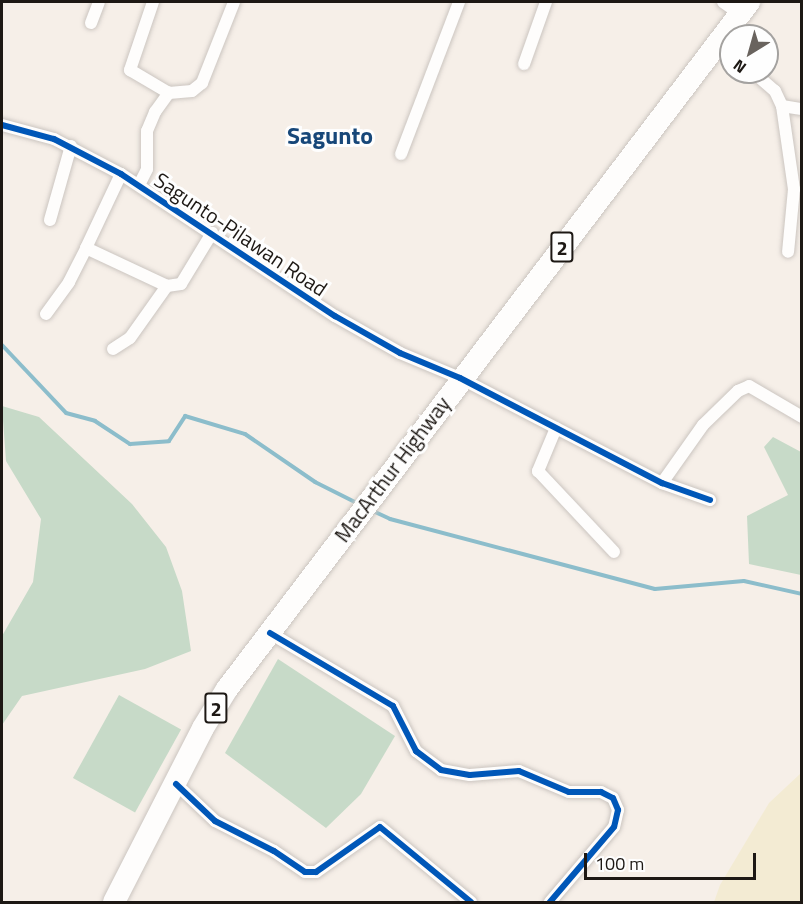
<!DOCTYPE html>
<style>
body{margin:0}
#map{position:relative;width:803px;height:904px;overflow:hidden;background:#f6efe8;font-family:"Titillium Web",sans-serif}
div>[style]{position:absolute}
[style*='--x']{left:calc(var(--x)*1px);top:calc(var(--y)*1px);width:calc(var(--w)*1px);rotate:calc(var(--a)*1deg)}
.green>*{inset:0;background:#c7dac8;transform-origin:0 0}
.sand>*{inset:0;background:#f3ebd3}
.stream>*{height:4px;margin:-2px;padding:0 2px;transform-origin:2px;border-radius:2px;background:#8cbdcb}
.roads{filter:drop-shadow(0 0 2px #cbc5c0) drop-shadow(0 0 2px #cbc5c0)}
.street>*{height:12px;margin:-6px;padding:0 6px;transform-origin:6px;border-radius:6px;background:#fefdfc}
.highway>*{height:22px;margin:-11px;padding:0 11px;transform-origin:11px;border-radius:11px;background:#fefdfc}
.cycleway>*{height:6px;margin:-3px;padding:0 3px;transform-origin:3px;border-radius:3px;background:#0057b8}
span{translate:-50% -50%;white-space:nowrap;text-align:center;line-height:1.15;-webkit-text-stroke:6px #fefefe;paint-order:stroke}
.shield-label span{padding:2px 4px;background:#fefefe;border:2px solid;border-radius:4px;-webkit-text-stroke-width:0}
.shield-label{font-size:20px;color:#1d1814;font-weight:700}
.street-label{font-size:21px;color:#1d1814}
.quarter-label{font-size:24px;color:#174779;font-weight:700}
.frame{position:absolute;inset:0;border:3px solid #1d1814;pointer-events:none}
.north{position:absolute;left:719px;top:24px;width:60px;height:60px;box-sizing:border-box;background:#fefefe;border:2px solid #a4a2a0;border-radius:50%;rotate:217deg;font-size:16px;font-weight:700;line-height:24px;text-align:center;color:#1d1814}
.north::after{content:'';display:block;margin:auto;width:21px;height:27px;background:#69635e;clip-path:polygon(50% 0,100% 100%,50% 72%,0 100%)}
.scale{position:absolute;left:584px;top:853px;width:172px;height:27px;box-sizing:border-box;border:3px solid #1d1814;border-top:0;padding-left:8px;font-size:18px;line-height:21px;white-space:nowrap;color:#1d1814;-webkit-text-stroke:4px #fefefe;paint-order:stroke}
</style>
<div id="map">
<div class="green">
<div style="clip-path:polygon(2px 406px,39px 417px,132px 504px,166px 547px,182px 591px,191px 651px,145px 669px,22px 696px,2px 725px,2px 636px,33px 582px,41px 519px,6px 461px)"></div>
<div style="clip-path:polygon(773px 437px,801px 452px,801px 575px,749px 564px,747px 516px,788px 495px,764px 447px)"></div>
<div style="clip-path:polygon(278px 659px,395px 736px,361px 794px,326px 828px,225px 753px)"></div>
<div style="left:119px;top:695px;width:71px;height:95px;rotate:29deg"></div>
</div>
<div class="sand">
<div style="clip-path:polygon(801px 773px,801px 902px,714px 902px,720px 885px,769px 803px)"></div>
</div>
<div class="stream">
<div style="--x:2;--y:345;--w:93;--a:46.7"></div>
<div style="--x:66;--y:413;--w:30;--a:15"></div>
<div style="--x:95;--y:421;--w:42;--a:33.3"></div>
<div style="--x:130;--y:444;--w:39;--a:-4"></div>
<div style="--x:169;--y:441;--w:30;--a:-57"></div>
<div style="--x:185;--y:416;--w:63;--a:16.7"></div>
<div style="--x:245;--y:434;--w:85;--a:34.4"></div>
<div style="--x:315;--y:482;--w:49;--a:26.6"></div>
<div style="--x:373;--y:511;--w:19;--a:25"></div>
<div style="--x:390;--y:519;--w:274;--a:14.8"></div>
<div style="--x:655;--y:589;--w:89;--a:-5.1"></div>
<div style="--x:744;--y:581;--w:59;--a:12.6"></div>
</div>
<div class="roads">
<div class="street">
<div style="--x:153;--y:2;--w:72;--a:108.7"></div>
<div style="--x:130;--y:70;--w:45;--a:30.5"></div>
<div style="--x:723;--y:2;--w:21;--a:35"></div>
<div style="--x:91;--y:23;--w:22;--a:-69"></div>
<div style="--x:717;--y:44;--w:18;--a:38"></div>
<div style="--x:524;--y:64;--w:66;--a:-70.5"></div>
<div style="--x:753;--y:72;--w:29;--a:41"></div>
<div style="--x:775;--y:91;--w:17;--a:65"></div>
<div style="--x:782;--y:106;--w:84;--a:81.8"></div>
<div style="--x:794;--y:189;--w:63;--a:95.4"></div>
<div style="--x:782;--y:106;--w:20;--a:9"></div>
<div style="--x:2;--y:125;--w:54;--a:15.1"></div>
<div style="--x:54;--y:139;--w:76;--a:27.6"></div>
<div style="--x:121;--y:174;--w:257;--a:33.6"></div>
<div style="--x:335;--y:316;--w:75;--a:29.6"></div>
<div style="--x:400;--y:353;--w:65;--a:22.6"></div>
<div style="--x:460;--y:378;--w:228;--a:27.5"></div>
<div style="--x:662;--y:483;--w:51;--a:19.5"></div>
<div style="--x:401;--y:154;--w:163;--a:-69.1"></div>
<div style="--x:139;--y:185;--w:18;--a:-63"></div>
<div style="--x:147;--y:169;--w:38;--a:-90"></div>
<div style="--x:147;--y:131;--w:21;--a:-67"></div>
<div style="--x:155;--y:112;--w:24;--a:-54"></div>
<div style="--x:169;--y:93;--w:23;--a:-5"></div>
<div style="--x:192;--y:91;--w:13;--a:-39"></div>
<div style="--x:202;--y:83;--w:87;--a:-68.4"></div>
<div style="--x:50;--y:220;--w:77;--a:-74.2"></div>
<div style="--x:86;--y:248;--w:82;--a:-64.7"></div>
<div style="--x:46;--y:314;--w:39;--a:-54"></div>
<div style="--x:69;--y:282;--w:38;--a:-63"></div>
<div style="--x:86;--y:248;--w:89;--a:25.1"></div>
<div style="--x:113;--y:349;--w:20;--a:-33"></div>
<div style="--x:130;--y:338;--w:64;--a:-54.6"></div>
<div style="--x:167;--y:286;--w:14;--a:-8"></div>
<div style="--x:181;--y:284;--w:60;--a:-58.7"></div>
<div style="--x:556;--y:428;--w:47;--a:112.7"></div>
<div style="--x:538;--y:471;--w:111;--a:46.8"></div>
<div style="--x:662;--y:483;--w:71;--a:-54.7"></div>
<div style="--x:703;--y:425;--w:49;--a:-44.2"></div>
<div style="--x:738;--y:391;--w:12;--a:-24"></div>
<div style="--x:749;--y:386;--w:61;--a:30.3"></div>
<div style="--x:270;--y:633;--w:143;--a:30.7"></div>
<div style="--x:393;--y:706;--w:51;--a:62.9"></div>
<div style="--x:416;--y:751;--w:31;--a:37"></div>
<div style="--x:441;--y:770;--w:29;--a:10"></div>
<div style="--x:470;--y:775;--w:49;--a:-4.7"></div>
<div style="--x:519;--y:771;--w:54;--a:22.8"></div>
<div style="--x:569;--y:792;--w:32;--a:0"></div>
<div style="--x:601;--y:792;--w:13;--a:27"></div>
<div style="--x:613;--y:798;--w:13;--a:67"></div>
<div style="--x:618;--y:810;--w:17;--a:103"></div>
<div style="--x:614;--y:827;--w:99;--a:130.5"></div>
<div style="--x:176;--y:784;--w:54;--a:43.5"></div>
<div style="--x:215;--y:821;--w:66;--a:27"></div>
<div style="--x:274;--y:851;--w:37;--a:34"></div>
<div style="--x:305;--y:872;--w:11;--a:0"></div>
<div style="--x:316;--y:872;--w:78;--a:-35.1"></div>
<div style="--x:380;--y:827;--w:118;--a:39.5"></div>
</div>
<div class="highway">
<div style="--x:114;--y:902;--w:195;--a:-62.9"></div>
<div style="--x:203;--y:728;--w:46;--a:-58.4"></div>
<div style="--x:227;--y:689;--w:863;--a:-52.77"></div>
</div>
</div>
<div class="cycleway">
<div style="--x:2;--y:125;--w:54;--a:15.1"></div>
<div style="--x:54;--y:139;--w:76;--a:27.6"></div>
<div style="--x:121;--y:174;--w:257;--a:33.6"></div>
<div style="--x:335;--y:316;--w:75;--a:29.6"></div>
<div style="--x:400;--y:353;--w:65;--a:22.6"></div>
<div style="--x:460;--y:378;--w:228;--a:27.5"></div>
<div style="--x:662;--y:483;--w:51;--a:19.5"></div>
<div style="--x:270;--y:633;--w:143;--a:30.7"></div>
<div style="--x:393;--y:706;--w:51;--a:62.9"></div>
<div style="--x:416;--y:751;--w:31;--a:37"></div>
<div style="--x:441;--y:770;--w:29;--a:10"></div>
<div style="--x:470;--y:775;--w:49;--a:-4.7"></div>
<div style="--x:519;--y:771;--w:54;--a:22.8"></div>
<div style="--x:569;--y:792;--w:32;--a:0"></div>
<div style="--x:601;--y:792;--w:13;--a:27"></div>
<div style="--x:613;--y:798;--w:13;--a:67"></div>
<div style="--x:618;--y:810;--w:17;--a:103"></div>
<div style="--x:614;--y:827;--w:99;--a:130.5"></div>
<div style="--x:176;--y:784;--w:54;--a:43.5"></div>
<div style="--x:215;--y:821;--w:66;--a:27"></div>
<div style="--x:274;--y:851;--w:37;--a:34"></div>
<div style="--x:305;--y:872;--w:11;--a:0"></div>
<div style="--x:316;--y:872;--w:78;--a:-35.1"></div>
<div style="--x:380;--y:827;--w:118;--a:39.5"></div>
</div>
<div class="shield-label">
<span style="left:562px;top:247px">2</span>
<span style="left:216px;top:708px">2</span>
</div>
<div class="street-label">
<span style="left:241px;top:234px;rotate:34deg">Sagunto-Pilawan Road</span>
<span style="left:392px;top:469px;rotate:-53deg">MacArthur Highway</span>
</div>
<div class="quarter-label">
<span style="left:330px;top:136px">Sagunto</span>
</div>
<div class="frame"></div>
<div class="north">N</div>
<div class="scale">100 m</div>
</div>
